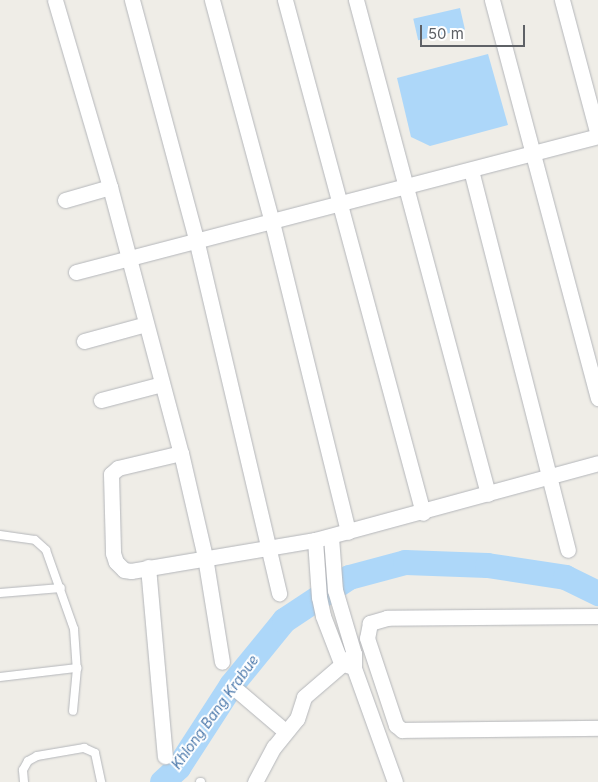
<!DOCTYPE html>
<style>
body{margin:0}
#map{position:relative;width:598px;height:782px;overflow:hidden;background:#efede7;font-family:Inter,sans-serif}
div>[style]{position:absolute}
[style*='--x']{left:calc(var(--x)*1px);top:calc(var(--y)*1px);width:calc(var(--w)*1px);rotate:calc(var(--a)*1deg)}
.water>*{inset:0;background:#add7f9;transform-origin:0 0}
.river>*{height:25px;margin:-12.5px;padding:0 12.5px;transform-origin:12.5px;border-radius:12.5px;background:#add7f9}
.roads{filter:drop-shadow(0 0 1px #b4b6ba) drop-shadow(0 0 1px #b4b6ba)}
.lane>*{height:8px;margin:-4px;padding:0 4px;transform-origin:4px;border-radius:4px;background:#fff}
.street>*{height:15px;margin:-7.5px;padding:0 7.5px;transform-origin:7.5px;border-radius:7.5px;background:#fff}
span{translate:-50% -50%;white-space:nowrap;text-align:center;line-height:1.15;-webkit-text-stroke:4px #fff;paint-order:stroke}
.water-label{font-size:14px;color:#4a78ab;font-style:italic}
.scale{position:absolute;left:420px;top:25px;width:105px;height:22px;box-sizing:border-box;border:2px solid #5e6166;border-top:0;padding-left:6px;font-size:15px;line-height:18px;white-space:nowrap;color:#5e6166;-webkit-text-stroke:4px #fff;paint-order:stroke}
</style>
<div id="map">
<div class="water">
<div style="left:460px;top:8px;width:22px;height:48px;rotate:77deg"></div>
<div style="clip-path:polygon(488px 54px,508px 125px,430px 146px,411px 137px,397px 78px)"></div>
</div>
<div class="river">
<div style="--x:162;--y:782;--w:22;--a:-43"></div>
<div style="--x:178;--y:767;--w:98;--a:-57.1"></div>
<div style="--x:231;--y:685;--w:84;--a:-50.8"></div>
<div style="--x:284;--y:620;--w:78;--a:-33.5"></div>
<div style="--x:349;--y:577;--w:58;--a:-15"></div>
<div style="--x:405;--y:562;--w:82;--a:2.1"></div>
<div style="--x:487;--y:565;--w:79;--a:8.7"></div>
<div style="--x:565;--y:577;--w:37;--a:26"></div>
</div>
<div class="roads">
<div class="lane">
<div style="--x:0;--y:535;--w:35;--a:8"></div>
<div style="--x:35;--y:540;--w:15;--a:42"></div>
<div style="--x:46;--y:550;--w:84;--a:70.5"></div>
<div style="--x:74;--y:629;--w:39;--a:86"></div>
<div style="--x:77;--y:668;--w:43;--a:95.3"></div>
<div style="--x:0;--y:593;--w:61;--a:-4.7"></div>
<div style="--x:0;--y:677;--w:78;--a:-6.7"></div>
<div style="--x:24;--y:782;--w:12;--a:-95"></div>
<div style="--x:23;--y:770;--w:10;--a:-61"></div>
<div style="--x:28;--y:761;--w:10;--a:-29"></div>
<div style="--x:37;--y:756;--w:48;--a:-9.7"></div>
<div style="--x:84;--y:748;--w:12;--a:24"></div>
<div style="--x:95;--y:753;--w:30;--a:78"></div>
<div style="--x:200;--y:782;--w:1;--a:0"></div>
</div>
<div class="street">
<div style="--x:55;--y:0;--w:195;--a:73.6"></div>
<div style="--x:110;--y:187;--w:275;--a:75.1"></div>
<div style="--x:181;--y:453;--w:107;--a:77"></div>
<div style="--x:205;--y:557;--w:106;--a:80.8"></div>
<div style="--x:132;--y:0;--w:247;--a:75"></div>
<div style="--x:196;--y:239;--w:364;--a:76.8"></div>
<div style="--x:212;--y:0;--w:230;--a:74.9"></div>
<div style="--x:272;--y:222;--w:319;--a:76.2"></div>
<div style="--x:285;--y:0;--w:531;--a:74.94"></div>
<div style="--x:356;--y:0;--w:511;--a:75.04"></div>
<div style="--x:492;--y:0;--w:412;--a:75.1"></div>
<div style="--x:562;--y:0;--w:140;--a:75.1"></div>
<div style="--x:471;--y:170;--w:392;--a:75.7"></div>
<div style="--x:65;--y:200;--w:47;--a:-16.1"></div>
<div style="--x:76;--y:272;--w:539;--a:-14.6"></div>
<div style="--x:84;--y:341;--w:64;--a:-15.3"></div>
<div style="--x:101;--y:400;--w:63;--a:-14.7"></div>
<div style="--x:181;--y:453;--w:65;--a:166.6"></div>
<div style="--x:118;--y:468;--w:9;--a:139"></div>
<div style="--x:111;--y:474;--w:79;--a:88.5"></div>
<div style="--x:113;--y:553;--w:9;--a:72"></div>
<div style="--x:116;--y:562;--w:11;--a:45"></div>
<div style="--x:124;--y:570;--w:7;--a:8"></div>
<div style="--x:131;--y:571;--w:187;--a:-9.6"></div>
<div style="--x:315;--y:540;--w:293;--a:-15.2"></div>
<div style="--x:331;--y:537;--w:53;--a:85.7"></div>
<div style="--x:335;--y:590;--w:67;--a:73.5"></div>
<div style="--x:354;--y:654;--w:14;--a:90"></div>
<div style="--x:354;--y:668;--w:121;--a:70.2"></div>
<div style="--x:315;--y:540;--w:57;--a:86"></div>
<div style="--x:319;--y:597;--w:19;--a:78"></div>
<div style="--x:323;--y:616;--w:50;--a:69"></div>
<div style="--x:341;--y:663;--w:9;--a:18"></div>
<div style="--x:148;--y:567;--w:190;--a:84.9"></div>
<div style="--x:598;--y:616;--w:211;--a:179.5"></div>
<div style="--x:387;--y:618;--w:18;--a:164"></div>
<div style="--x:370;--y:623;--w:15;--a:101"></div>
<div style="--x:367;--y:638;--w:92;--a:71.6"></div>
<div style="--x:396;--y:725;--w:8;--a:40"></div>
<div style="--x:402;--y:730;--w:196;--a:-0.6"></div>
<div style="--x:238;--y:691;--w:62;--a:40.4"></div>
<div style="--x:255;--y:782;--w:40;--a:-62"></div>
<div style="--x:274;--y:747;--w:36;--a:-51"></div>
<div style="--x:297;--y:719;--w:23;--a:-72"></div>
<div style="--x:304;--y:697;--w:66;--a:-40.7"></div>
</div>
</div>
<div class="water-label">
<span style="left:215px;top:712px;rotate:-54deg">Khlong Bang Krabue</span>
</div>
<div class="scale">50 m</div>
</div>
